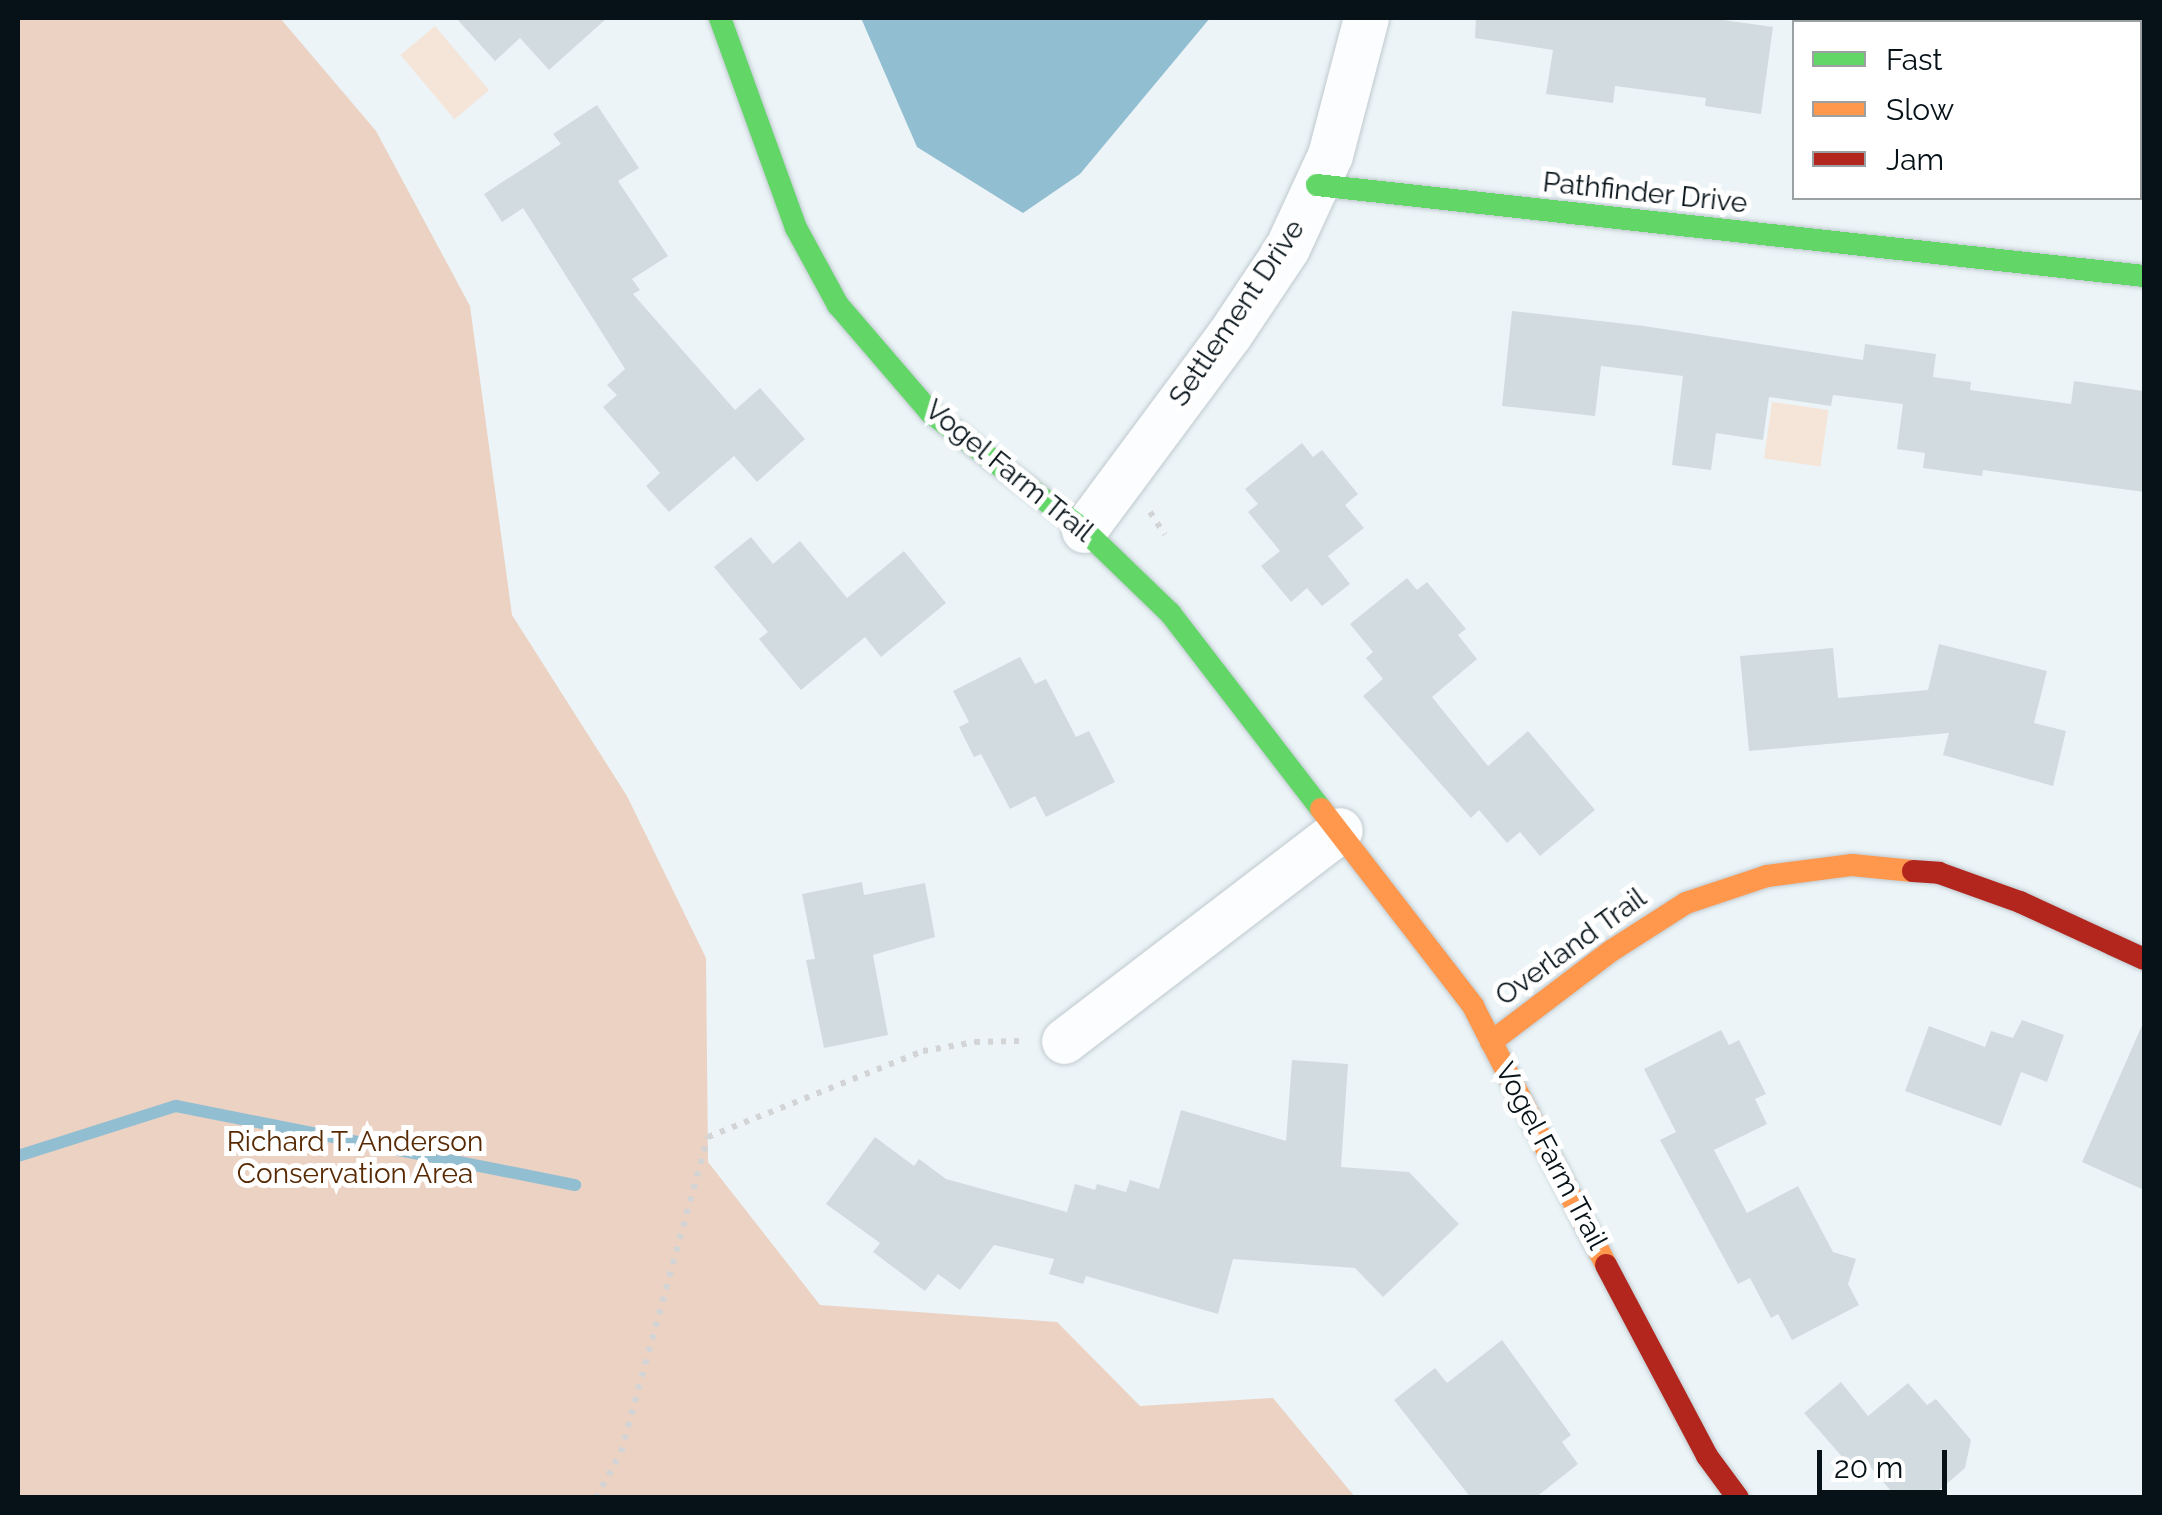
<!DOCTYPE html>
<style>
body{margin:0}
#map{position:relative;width:2162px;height:1515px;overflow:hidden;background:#ecf4f7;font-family:Raleway,sans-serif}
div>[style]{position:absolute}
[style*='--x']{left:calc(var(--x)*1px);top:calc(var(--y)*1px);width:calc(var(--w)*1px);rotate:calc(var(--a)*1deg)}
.green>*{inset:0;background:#f5e5d9;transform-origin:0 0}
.forest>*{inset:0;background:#ebd2c3}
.water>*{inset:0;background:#92bed2}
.stream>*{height:12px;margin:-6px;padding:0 6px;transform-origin:6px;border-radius:6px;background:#92bed2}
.building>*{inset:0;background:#d2dce0}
.path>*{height:6px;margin-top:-3px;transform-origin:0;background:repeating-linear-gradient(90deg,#d2d4d6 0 5px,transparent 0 13px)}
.roads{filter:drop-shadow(0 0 2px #bfc9ce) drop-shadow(0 0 2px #bfc9ce)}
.street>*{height:45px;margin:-22.5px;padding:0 22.5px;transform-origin:22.5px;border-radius:22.5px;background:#fcfdfe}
.fast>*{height:22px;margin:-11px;padding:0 11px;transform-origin:11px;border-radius:11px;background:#63d668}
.slow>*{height:22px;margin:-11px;padding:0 11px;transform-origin:11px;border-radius:11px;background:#ff974d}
.jam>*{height:22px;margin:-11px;padding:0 11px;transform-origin:11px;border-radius:11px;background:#b3261e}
span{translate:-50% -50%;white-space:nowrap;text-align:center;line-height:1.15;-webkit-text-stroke:10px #fff;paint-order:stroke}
.street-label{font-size:28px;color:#061218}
.park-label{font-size:28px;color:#582a04}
.frame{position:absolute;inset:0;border:20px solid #061218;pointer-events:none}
.legend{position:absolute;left:1792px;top:20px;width:350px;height:180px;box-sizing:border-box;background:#fff;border:2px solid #9ba0a3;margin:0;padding:12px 18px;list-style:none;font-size:30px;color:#061218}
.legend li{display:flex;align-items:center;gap:20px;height:50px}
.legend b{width:50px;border:2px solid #9ba0a3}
.scale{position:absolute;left:1817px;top:1450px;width:130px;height:45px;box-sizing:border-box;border:5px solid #061218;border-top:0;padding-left:12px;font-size:30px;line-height:35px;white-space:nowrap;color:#061218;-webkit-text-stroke:8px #fff;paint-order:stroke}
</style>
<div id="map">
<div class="green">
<div style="left:435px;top:26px;width:84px;height:45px;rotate:50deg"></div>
<div style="left:1772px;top:402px;width:57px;height:57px;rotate:8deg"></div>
</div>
<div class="forest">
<div style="clip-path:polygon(18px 18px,280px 18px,376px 131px,470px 306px,512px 615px,627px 796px,706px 958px,708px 1162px,820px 1305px,1057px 1322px,1140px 1406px,1273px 1398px,1355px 1497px,18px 1497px)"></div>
</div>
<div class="water">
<div style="clip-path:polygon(861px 18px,1210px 18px,1080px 174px,1023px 213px,917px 147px)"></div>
</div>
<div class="stream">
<div style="--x:18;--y:1156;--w:166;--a:-17.6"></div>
<div style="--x:176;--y:1106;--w:407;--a:11.2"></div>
</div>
<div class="building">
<div style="clip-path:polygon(456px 18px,607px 18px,549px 70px,520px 38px,495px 61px)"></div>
<div style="clip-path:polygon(1476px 18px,1709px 18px,1773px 27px,1761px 114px,1705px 106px,1706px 98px,1615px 86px,1613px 103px,1546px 94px,1553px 50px,1475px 38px)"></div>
<div style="clip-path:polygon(597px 105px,639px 168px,618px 181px,668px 256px,632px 279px,640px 290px,633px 294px,735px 410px,760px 388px,805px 439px,757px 482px,734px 456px,669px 512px,646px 486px,660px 473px,603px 407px,617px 395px,607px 385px,625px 369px,523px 208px,502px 222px,484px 194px,561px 144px,553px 134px)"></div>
<div style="clip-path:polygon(1512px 311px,1644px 326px,1863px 360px,1865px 344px,1936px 354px,1933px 377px,1971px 382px,1970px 390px,2071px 404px,2074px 381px,2144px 391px,2144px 492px,1983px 470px,1982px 476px,1923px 468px,1925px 453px,1897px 449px,1903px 404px,1833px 395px,1831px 406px,1769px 397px,1763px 440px,1716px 433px,1711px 470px,1672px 465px,1683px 376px,1601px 366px,1595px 416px,1502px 406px)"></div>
<div style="clip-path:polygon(1302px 443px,1313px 457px,1322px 450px,1358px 494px,1345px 505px,1364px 528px,1328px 556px,1350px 584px,1322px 606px,1307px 588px,1291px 602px,1261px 566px,1280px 551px,1248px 512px,1258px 504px,1245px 489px)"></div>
<div style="clip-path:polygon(751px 537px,773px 564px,800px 541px,847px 598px,904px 551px,946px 603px,881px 657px,865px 637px,801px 690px,759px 639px,768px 632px,714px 567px)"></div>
<div style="clip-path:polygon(1407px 578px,1417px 590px,1427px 582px,1466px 629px,1458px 635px,1477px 659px,1432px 697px,1488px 766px,1528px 731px,1595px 810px,1540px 856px,1520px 832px,1507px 843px,1479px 810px,1471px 818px,1363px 696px,1383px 679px,1366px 658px,1373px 652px,1350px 624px)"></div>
<div style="clip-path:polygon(1939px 644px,2047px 671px,2034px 723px,2066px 731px,2053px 786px,1943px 755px,1949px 733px,1749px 751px,1740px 656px,1833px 648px,1838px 698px,1928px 690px)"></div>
<div style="clip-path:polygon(1020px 657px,1035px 684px,1046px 679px,1076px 737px,1089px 731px,1115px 782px,1046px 817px,1035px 796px,1010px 809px,981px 754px,974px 757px,959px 727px,969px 722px,953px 691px)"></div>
<div style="clip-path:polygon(862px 882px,864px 895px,925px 883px,935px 937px,873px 955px,888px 1035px,824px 1048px,806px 960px,815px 959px,802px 894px)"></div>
<div style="clip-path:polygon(2022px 1020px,2064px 1035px,2047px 1082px,2021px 1072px,2001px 1126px,1905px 1091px,1929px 1026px,1985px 1047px,1991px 1031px,2013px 1038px)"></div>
<div style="clip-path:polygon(2144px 1021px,2144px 1190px,2082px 1162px)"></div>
<div style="clip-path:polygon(1721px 1030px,1729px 1045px,1739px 1040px,1766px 1094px,1755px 1099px,1767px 1124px,1714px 1150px,1747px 1213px,1798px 1186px,1833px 1252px,1856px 1259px,1848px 1284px,1859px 1305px,1792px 1340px,1778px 1314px,1771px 1318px,1750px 1278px,1738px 1284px,1660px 1140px,1676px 1132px,1644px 1069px)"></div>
<div style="clip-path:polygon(1292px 1060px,1348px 1064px,1341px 1167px,1409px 1172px,1459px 1224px,1383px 1297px,1355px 1268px,1233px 1259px,1218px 1314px,1086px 1276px,1083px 1284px,1049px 1274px,1054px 1259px,994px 1245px,960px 1290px,938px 1274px,925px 1291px,873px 1252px,880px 1243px,826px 1204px,875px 1137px,914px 1166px,919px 1159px,946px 1179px,1067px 1212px,1075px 1184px,1095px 1190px,1097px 1184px,1126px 1192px,1130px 1180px,1159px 1189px,1181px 1110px,1286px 1141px)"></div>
<div style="clip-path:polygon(1502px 1340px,1571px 1435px,1562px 1442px,1578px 1464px,1535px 1498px,1471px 1498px,1394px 1400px,1435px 1368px,1447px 1383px)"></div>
<div style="clip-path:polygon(1841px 1382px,1868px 1416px,1908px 1383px,1927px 1405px,1936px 1399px,1971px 1440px,1965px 1468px,1930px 1498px,1897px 1498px,1861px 1456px,1850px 1466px,1804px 1413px)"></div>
</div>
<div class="path">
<div style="--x:1150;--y:512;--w:27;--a:57"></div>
<div style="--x:596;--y:1498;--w:52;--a:-61.5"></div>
<div style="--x:621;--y:1452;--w:327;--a:-74.6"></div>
<div style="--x:708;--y:1137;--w:232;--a:-21.8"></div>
<div style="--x:923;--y:1051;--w:53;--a:-9.8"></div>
<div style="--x:975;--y:1042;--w:46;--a:-1.2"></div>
</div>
<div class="roads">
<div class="street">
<div style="--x:1084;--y:530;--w:243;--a:-53.4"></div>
<div style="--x:1229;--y:335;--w:105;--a:-56.3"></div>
<div style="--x:1287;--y:248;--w:102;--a:-65.2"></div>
<div style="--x:1330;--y:155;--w:142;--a:-75.3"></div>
<div style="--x:1064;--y:1041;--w:347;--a:-37.4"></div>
</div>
<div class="fast">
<div style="--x:720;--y:18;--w:223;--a:70.1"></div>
<div style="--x:796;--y:228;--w:88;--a:61.4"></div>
<div style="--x:838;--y:305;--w:141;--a:49.3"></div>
<div style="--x:930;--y:412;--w:194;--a:37.5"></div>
<div style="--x:1084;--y:530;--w:120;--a:44"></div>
<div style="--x:1170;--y:613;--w:247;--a:52.4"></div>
<div style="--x:1317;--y:185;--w:832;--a:6.28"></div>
</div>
<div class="slow">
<div style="--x:1321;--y:809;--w:249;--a:52.3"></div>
<div style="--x:1473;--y:1006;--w:291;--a:62.8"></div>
<div style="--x:1491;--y:1042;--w:151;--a:-37.2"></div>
<div style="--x:1611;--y:951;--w:89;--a:-32.6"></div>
<div style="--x:1686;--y:903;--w:85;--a:-18.4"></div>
<div style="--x:1767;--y:876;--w:86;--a:-7.4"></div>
<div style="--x:1852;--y:865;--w:61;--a:5.6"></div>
</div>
<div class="jam">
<div style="--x:1913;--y:871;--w:26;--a:4"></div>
<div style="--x:1939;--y:873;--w:86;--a:19.7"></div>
<div style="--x:2020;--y:902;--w:136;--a:24.7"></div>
<div style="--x:1606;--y:1265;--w:216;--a:62.1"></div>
<div style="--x:1707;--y:1456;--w:52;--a:53.6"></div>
</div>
</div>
<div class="street-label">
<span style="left:1645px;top:193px;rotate:6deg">Pathfinder Drive</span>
<span style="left:1237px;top:313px;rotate:-56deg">Settlement Drive</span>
<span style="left:1009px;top:471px;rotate:39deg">Vogel Farm Trail</span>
<span style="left:1571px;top:947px;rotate:-36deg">Overland Trail</span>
<span style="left:1551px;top:1156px;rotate:62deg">Vogel Farm Trail</span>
</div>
<div class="park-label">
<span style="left:355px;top:1158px">Richard T. Anderson<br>Conservation Area</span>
</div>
<div class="frame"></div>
<ul class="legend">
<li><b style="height:12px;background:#63d668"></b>Fast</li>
<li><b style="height:12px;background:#ff974d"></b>Slow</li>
<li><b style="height:12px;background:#b3261e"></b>Jam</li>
</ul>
<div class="scale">20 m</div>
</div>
